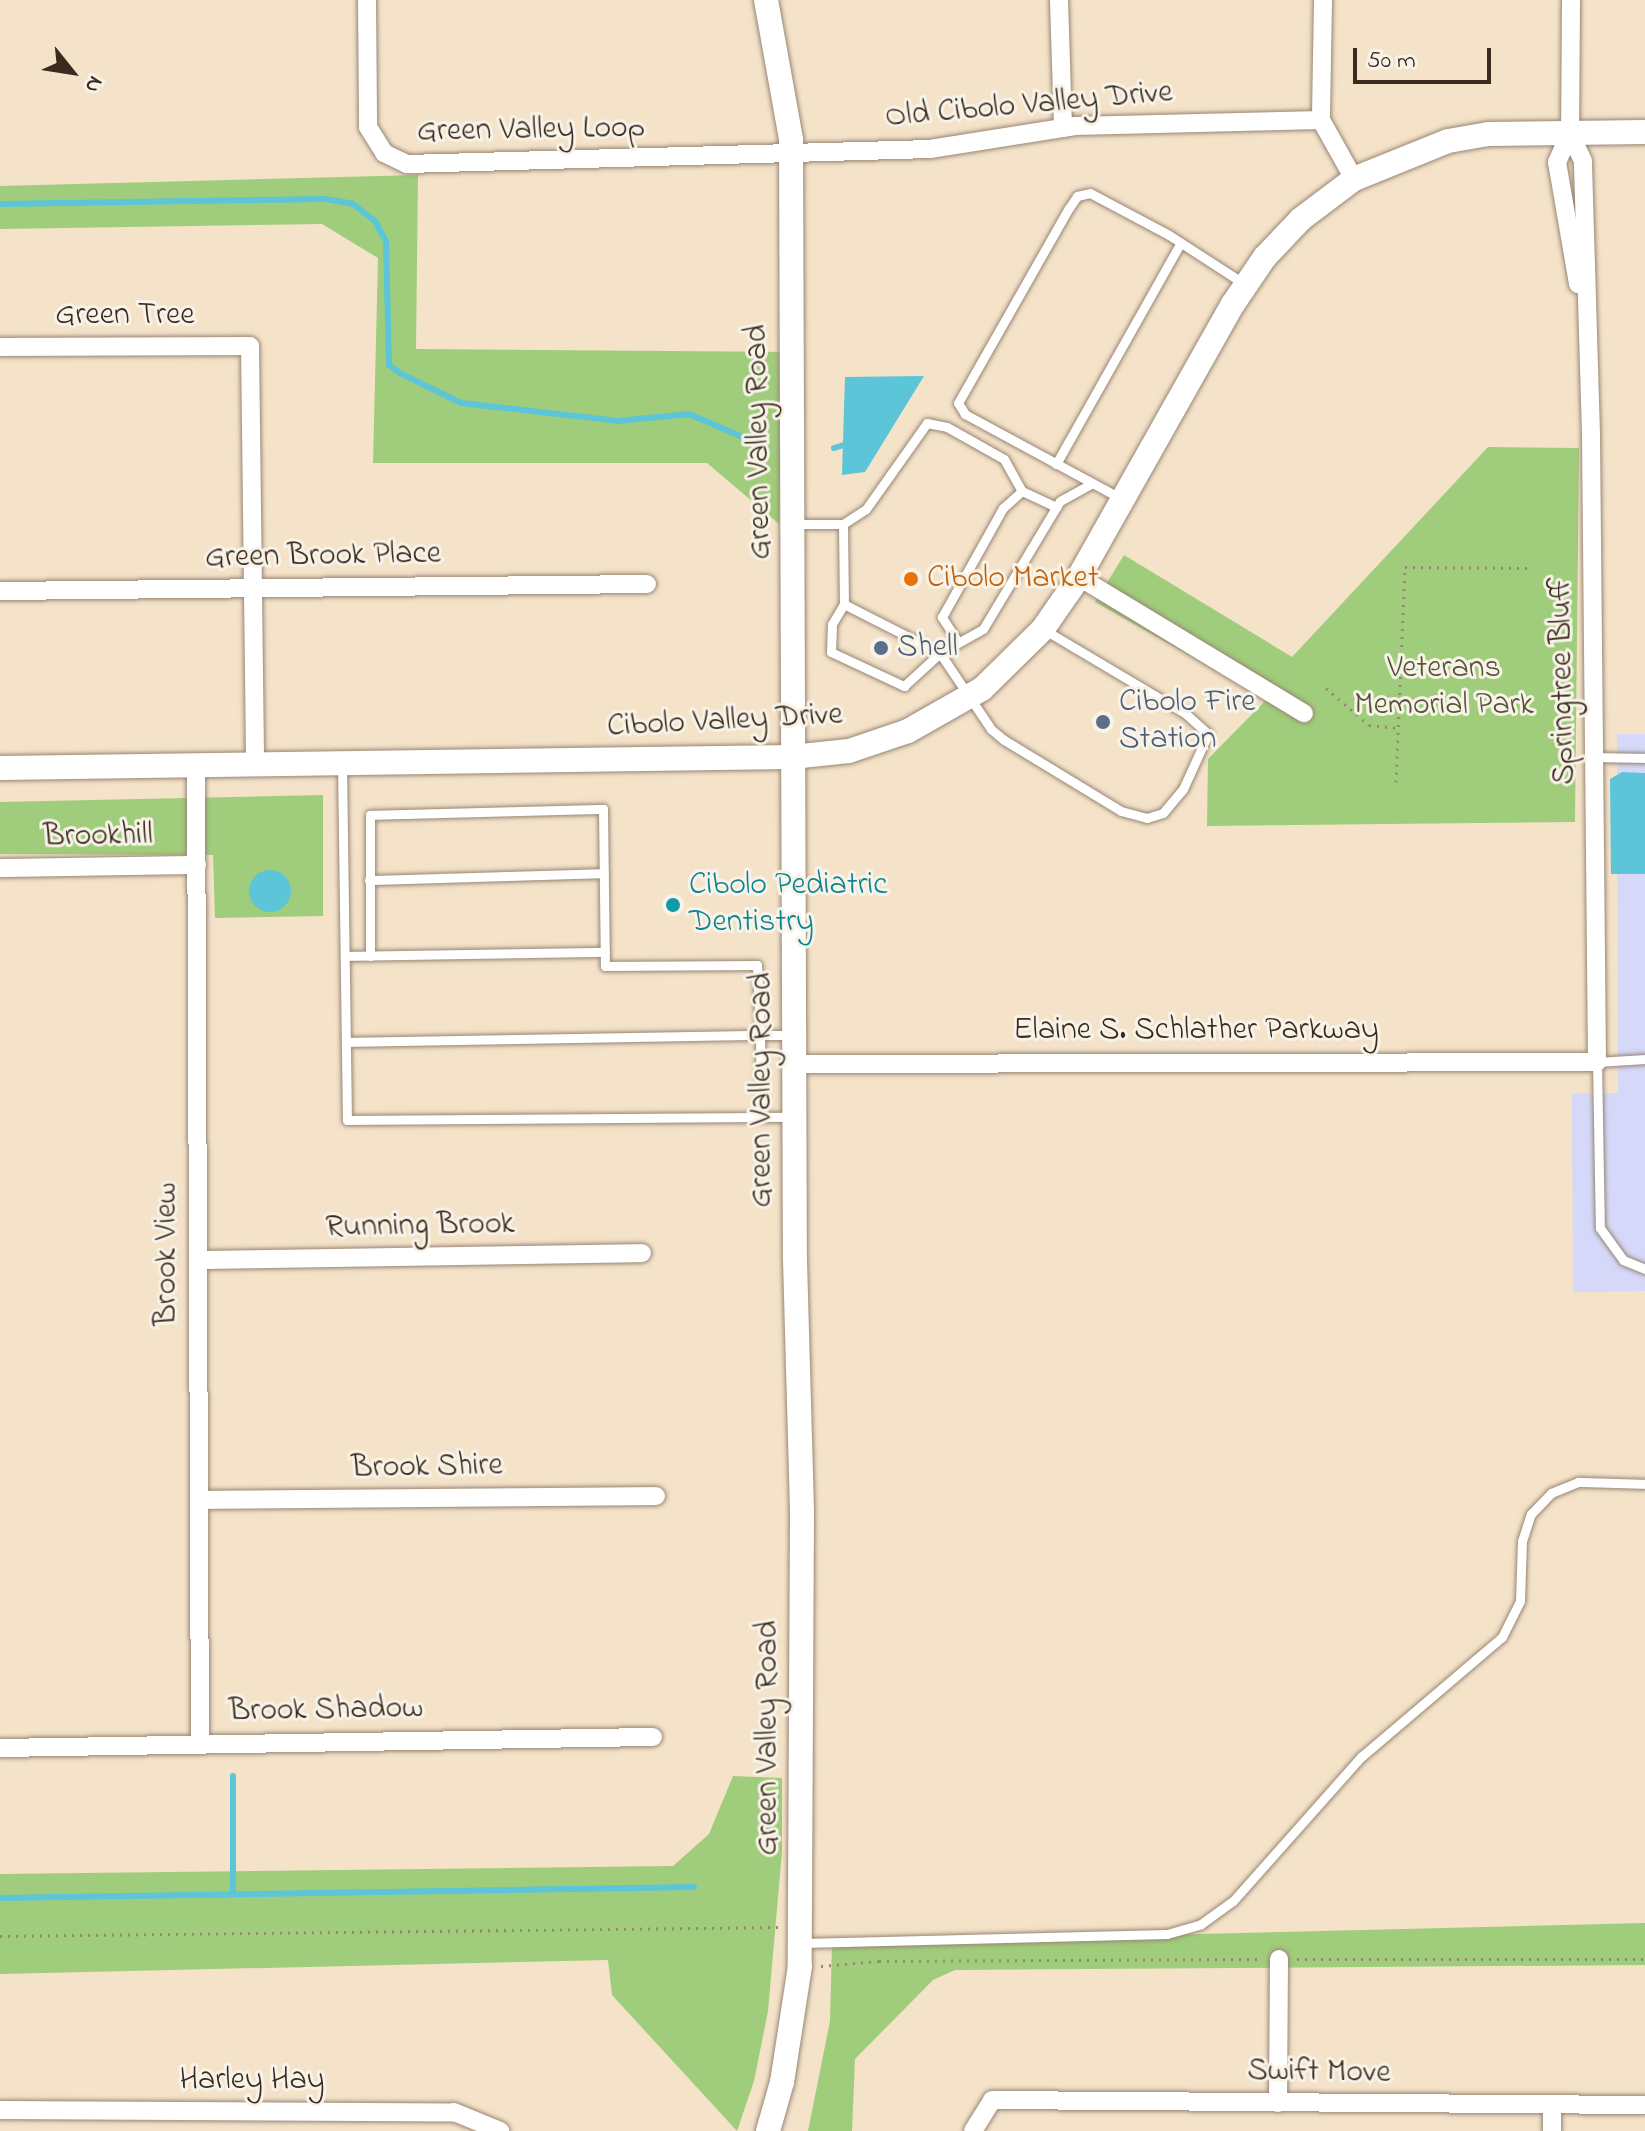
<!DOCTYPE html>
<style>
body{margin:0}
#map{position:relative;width:1645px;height:2131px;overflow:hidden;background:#f4e2c9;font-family:"Indie Flower",sans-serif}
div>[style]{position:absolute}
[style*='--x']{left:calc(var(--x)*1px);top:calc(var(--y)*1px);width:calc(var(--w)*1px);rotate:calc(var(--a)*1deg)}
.built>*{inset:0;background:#d5d8f9}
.green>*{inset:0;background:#a0cd7b}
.water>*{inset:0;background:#5cc5d8}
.round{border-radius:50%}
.stream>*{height:6px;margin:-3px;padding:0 3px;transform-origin:3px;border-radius:3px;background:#5cc5d8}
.path>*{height:3px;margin-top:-1.5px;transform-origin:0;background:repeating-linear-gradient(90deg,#988674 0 2px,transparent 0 8px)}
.roads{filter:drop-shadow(0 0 2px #988674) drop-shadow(0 0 2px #988674)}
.lane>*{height:9px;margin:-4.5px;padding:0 4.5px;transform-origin:4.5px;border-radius:4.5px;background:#fff}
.street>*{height:18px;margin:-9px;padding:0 9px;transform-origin:9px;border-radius:9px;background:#fff}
.secondary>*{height:24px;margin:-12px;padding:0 12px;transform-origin:12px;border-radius:12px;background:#fff}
.dots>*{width:22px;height:22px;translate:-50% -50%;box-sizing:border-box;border:4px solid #f7f3e8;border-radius:50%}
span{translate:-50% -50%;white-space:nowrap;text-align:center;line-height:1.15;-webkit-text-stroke:6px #f7f3e8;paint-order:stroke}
.street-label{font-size:32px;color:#3b2a1e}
.food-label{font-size:32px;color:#c56008}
.left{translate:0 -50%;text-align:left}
.service-label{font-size:32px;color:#4e5e75}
.park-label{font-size:32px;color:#545335}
.culture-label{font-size:32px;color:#0d838f}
.north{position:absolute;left:32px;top:32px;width:80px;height:80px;-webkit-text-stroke:6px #f7f3e8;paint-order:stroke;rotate:120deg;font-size:22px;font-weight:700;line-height:32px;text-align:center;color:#3b2a1e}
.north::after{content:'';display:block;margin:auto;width:28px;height:36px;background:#3b2a1e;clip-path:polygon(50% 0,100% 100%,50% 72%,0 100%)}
.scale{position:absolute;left:1353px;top:48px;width:138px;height:36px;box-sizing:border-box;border:4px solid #3b2a1e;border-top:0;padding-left:10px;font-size:24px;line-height:28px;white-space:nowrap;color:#3b2a1e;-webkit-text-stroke:6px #f7f3e8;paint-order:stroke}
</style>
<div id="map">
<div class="built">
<div style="clip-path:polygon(1617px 734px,1645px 734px,1645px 1291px,1573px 1292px,1572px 1094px,1618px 1093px)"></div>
</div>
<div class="green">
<div style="clip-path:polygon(418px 175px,416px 349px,782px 352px,779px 524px,707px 463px,373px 463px,378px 258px,322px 224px,0 229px,0 186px)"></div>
<div style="clip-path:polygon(1488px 447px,1579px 448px,1575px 822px,1207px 826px,1208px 759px,1267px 699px,1095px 602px,1124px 555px,1292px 657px)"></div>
<div style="clip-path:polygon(323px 795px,323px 916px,215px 918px,213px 855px,0 854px,0 802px)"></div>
<div style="clip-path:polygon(733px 1776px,782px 1778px,782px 1852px,768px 2011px,754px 2081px,737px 2131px,612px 1995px,608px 1960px,0 1974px,0 1874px,673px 1866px,709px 1834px)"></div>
<div style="clip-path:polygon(1645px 1923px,1645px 1965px,955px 1970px,933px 1980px,855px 2059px,852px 2131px,808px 2131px,830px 2021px,832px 1943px)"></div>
</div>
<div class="water">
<div style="clip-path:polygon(924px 376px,865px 472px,842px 475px,845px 377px)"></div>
<div style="clip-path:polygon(1622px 772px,1645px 773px,1645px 874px,1611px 874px,1610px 779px)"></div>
<div class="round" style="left:249px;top:870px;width:42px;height:42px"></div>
</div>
<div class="stream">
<div style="--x:0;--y:204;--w:326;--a:-0.9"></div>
<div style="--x:326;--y:199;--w:27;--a:10"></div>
<div style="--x:353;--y:204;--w:28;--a:38"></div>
<div style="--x:375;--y:221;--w:24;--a:62"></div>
<div style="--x:386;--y:242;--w:123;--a:88.6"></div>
<div style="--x:389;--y:365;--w:14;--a:36"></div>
<div style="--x:400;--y:373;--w:68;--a:26.2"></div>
<div style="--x:461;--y:403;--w:158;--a:6.5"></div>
<div style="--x:618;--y:421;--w:71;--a:-5.6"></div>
<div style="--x:689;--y:414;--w:84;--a:23.2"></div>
<div style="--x:834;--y:448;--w:17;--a:-17"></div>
<div style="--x:233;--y:1776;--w:118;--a:90"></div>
<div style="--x:0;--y:1898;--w:694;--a:-0.91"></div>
</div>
<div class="path">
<div style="--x:1326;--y:688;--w:57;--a:40.7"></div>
<div style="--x:1369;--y:725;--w:27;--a:6"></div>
<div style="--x:1396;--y:782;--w:215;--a:-87.6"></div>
<div style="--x:1405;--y:567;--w:123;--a:0.5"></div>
<div style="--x:0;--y:1936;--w:780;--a:-0.66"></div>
<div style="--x:1297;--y:1959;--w:348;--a:0"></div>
<div style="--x:821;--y:1966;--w:58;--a:-4.9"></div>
<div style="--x:879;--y:1961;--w:382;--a:-0.3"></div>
</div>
<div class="roads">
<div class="lane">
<div style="--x:1056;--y:464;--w:253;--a:-60.6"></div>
<div style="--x:1122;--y:499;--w:179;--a:-151.6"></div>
<div style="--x:965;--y:414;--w:13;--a:-122"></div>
<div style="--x:958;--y:403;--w:224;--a:-60.4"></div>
<div style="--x:1069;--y:208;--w:14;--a:-56"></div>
<div style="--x:1077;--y:196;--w:13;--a:-13"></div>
<div style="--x:1090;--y:193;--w:89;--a:28"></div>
<div style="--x:1169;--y:235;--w:92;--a:33"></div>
<div style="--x:794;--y:524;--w:49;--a:0"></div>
<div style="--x:843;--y:524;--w:80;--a:89.3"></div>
<div style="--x:844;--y:604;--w:23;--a:121"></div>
<div style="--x:832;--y:624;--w:28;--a:92"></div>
<div style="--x:831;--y:652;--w:81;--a:25"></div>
<div style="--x:904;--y:686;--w:49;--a:-42.5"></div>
<div style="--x:940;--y:653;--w:108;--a:-153"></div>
<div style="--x:843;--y:524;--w:27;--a:-33"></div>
<div style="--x:866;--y:509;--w:105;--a:-54.7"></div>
<div style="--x:927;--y:423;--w:20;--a:11"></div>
<div style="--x:947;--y:427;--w:65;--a:29.3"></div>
<div style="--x:1004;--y:459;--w:37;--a:61"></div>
<div style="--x:1022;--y:491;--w:38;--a:25"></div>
<div style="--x:1043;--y:629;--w:166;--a:30.7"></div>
<div style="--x:1186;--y:714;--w:30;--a:42"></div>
<div style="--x:1208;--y:734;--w:60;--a:114.4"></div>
<div style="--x:1183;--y:789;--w:31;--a:130"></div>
<div style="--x:1163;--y:813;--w:17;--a:163"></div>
<div style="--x:1147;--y:818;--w:27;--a:-165"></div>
<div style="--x:1121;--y:811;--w:137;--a:-148.7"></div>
<div style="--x:1004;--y:740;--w:17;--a:-140"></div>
<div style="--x:991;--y:729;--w:92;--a:-123.9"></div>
<div style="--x:940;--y:653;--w:49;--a:-29.2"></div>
<div style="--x:983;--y:629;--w:149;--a:-59"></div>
<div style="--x:1060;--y:501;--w:37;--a:-29"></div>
<div style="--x:958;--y:642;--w:30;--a:-123"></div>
<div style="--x:942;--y:617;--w:125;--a:-60.8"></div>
<div style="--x:1003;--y:508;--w:25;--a:-42"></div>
<div style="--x:1596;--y:757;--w:49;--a:1.2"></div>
<div style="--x:342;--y:764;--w:356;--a:89.2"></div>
<div style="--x:347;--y:1120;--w:445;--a:-0.4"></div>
<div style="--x:369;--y:880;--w:235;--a:-1.7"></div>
<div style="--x:345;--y:956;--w:260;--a:-0.9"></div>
<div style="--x:370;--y:956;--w:141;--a:-90"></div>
<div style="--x:370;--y:815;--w:233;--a:-1.5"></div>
<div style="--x:603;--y:809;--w:157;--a:89.3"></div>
<div style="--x:605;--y:966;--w:152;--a:-0.4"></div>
<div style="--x:757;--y:965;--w:70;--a:87.5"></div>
<div style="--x:760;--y:1035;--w:32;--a:0"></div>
<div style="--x:346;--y:1042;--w:414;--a:-1"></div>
<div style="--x:760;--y:1035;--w:82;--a:89.3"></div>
<div style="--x:1645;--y:1059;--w:48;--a:176.4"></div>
<div style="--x:1597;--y:1062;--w:166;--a:89"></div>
<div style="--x:1600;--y:1228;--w:39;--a:54"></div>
<div style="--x:1623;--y:1260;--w:24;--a:22"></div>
<div style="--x:803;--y:1943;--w:364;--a:-1.4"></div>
<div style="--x:1167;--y:1934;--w:35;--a:-16"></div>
<div style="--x:1201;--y:1924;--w:39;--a:-36"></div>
<div style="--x:1233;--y:1901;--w:193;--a:-48.4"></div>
<div style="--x:1361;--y:1757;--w:185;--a:-40.4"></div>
<div style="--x:1502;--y:1637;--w:40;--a:-63.4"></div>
<div style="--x:1520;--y:1601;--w:60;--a:-88.1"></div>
<div style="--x:1522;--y:1541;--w:28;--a:-72"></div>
<div style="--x:1531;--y:1514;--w:29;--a:-46"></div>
<div style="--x:1551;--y:1493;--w:29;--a:-22"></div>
<div style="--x:1578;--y:1482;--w:67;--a:1.7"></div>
</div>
<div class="street">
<div style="--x:367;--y:0;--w:127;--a:89.5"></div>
<div style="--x:368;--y:127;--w:31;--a:58"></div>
<div style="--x:384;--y:153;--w:25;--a:26"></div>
<div style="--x:407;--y:164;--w:523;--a:-1.64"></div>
<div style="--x:930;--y:149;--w:147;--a:-9"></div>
<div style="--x:1075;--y:126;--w:246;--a:-1.4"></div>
<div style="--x:1059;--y:0;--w:128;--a:88.2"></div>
<div style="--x:1323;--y:0;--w:120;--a:91"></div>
<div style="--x:1321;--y:120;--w:68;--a:60.8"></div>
<div style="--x:1571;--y:0;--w:133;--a:90.4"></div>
<div style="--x:1570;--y:133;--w:32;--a:114"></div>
<div style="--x:1557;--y:162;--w:124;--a:80.2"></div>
<div style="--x:0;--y:347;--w:250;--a:-0.2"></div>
<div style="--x:250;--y:346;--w:419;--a:89.3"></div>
<div style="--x:1079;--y:577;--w:263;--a:31.2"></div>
<div style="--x:0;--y:591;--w:647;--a:-0.62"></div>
<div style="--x:196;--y:766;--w:976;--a:89.77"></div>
<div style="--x:0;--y:868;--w:197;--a:-0.9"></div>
<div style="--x:796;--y:1064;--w:801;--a:-0.14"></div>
<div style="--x:1597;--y:1062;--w:628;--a:-90.55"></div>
<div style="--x:1591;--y:434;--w:273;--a:-91.7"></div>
<div style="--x:1583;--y:161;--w:31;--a:-115"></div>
<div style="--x:198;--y:1260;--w:444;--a:-0.9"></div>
<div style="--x:199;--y:1500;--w:457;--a:-0.5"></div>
<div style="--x:0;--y:1748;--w:653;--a:-0.97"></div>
<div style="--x:1278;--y:2103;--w:144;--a:-89.6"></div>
<div style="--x:0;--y:2110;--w:454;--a:0.3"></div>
<div style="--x:454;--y:2112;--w:50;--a:22.4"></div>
<div style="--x:973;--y:2131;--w:36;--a:-58"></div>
<div style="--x:992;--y:2100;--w:653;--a:0.44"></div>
<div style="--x:1552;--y:2131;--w:26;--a:-90"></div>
</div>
<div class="secondary">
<div style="--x:766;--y:0;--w:141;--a:79.8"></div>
<div style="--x:791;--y:139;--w:1121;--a:89.8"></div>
<div style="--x:795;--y:1260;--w:254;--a:88.4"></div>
<div style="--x:802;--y:1514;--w:452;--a:90.3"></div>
<div style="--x:800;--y:1966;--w:117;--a:98.8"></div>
<div style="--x:782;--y:2082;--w:51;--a:105.9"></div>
<div style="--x:0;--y:768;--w:792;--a:-0.8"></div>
<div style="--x:792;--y:757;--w:57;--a:-6"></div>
<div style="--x:849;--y:751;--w:62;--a:-18.7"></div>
<div style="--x:908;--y:731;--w:85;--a:-29.6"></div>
<div style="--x:982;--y:689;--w:86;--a:-44.5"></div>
<div style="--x:1043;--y:629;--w:63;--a:-55.3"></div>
<div style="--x:1079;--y:577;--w:313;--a:-60.6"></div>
<div style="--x:1233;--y:304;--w:57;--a:-55.8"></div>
<div style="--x:1265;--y:257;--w:52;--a:-46.5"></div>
<div style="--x:1301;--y:219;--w:66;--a:-37"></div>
<div style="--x:1354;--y:179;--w:101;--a:-22"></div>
<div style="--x:1448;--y:141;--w:41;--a:-9.9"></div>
<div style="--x:1488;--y:134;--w:157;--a:-0.7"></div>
</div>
</div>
<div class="dots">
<div style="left:911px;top:579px;background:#e8710a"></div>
<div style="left:881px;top:648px;background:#5c6f8a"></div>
<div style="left:1103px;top:722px;background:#5c6f8a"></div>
<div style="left:673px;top:905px;background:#0f9aa8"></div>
</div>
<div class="street-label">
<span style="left:1029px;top:106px;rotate:-5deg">Old Cibolo Valley Drive</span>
<span style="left:531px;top:131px;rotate:-1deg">Green Valley Loop</span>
<span style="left:125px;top:316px">Green Tree</span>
<span style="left:760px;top:442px;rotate:-91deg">Green Valley Road</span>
<span style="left:323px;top:557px;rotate:-1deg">Green Brook Place</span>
<span style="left:1564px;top:681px;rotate:-91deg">Springtree Bluff</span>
<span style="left:725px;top:722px;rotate:-3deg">Cibolo Valley Drive</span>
<span style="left:98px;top:837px;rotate:-1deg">Brookhill</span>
<span style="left:1196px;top:1031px">Elaine S. Schlather Parkway</span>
<span style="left:763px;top:1090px;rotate:-90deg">Green Valley Road</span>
<span style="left:420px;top:1227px;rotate:-1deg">Running Brook</span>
<span style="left:168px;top:1254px;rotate:-90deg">Brook View</span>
<span style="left:427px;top:1468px;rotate:-1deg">Brook Shire</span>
<span style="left:326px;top:1711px;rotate:-1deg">Brook Shadow</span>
<span style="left:769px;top:1738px;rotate:-90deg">Green Valley Road</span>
<span style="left:1319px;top:2073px;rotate:1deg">Swift Move</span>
<span style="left:252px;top:2081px">Harley Hay</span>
</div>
<div class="food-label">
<span class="left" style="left:927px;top:579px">Cibolo Market</span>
</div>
<div class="service-label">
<span class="left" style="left:897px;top:648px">Shell</span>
<span class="left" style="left:1119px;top:722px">Cibolo Fire<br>Station</span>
</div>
<div class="park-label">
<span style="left:1444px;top:688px">Veterans<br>Memorial Park</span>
</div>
<div class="culture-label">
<span class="left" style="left:689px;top:905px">Cibolo Pediatric<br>Dentistry</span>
</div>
<div class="north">N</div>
<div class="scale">50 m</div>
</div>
